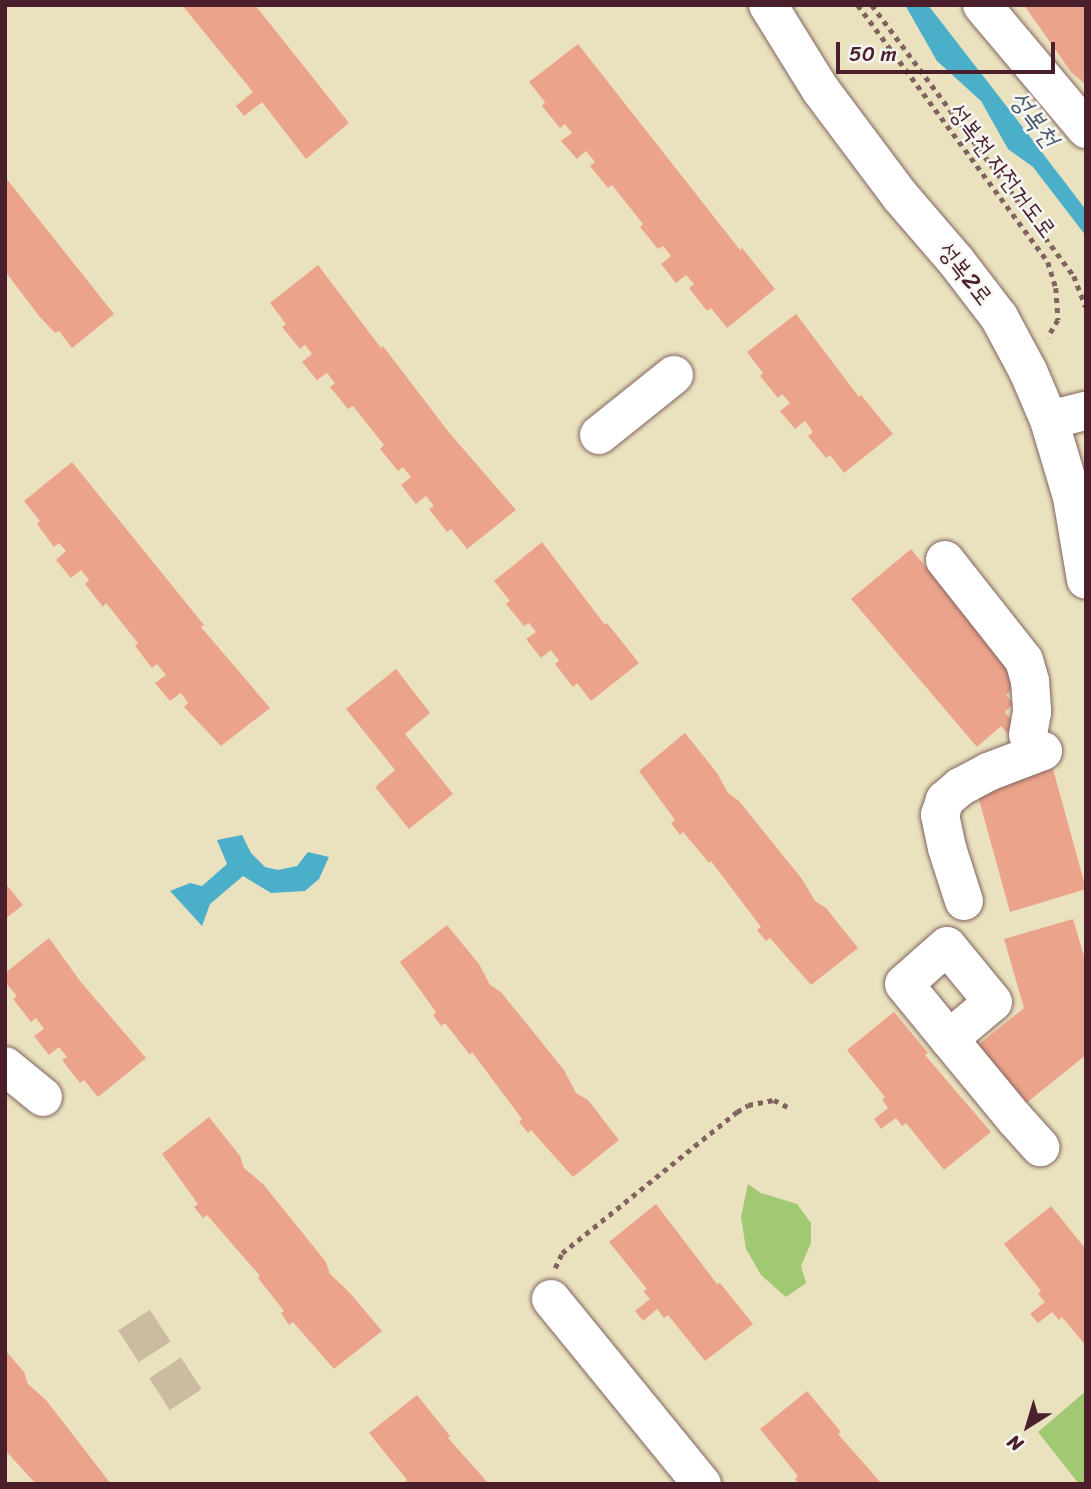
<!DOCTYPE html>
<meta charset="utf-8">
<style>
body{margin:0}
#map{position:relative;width:1091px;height:1489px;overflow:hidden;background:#eae2bf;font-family:Sriracha,"Poor Story",sans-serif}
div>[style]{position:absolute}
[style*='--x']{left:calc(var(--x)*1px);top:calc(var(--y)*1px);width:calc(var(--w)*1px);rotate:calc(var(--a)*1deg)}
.green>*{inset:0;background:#a1c873}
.water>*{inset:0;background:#4bafca}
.building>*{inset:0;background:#eca38b}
.minor-tunnel>*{height:38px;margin-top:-19px;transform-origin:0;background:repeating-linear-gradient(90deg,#cabba1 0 38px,transparent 0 57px)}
.path>*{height:4.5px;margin-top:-2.25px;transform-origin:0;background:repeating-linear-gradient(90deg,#82635f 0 5px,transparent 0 10px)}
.roads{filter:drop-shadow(0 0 2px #82635f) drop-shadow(0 0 2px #82635f)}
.minor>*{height:38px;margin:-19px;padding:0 19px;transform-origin:19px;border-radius:19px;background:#fff}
span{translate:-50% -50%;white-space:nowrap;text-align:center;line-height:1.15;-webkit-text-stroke:5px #f6f6f2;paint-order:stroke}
.street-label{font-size:24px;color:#4a1f2b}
.water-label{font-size:26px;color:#4a596b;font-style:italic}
.frame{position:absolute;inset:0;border:7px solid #4a1f2b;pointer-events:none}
.north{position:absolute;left:993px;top:1391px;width:70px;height:70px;-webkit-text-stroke:5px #f6f6f2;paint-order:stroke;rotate:217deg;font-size:19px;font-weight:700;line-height:28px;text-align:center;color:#4a1f2b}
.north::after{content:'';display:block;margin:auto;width:24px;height:32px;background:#4a1f2b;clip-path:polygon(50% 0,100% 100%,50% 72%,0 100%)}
.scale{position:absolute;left:836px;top:42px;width:219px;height:32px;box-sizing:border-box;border:4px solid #4a1f2b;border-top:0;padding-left:9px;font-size:21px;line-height:24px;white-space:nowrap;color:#4a1f2b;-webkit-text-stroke:5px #f6f6f2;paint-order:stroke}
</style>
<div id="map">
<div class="green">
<div style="clip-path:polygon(748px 1184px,761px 1193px,797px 1204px,811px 1223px,811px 1243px,801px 1266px,806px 1283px,786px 1297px,761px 1275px,746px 1249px,741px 1217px)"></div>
<div style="clip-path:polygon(1086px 1391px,1086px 1484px,1079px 1484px,1038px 1432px)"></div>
</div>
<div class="water">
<div style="clip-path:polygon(905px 5px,928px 5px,1018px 121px,1086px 210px,1086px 236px,1033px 167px,1008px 149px,981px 101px,937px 61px)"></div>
<div style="clip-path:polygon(242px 835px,251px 853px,265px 867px,278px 870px,297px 866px,308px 852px,329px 857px,319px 879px,305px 891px,271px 893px,243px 876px,210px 904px,202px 926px,170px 891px,190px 883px,202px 886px,227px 864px,217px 840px)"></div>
</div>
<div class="building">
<div style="clip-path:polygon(182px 5px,255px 5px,349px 123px,306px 159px,262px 102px,244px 116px,236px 106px,253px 92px)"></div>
<div style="clip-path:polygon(1024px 5px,1086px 5px,1086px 85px,1071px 72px)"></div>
<div style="clip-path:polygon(578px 44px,740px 250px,742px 248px,775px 289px,727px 328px,711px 308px,707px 311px,689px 288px,694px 284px,686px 275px,676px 283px,661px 264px,671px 256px,663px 246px,658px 249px,640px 227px,643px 224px,612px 185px,608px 188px,590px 166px,595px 162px,586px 151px,577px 159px,561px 141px,572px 133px,565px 124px,560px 128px,542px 106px,545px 102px,529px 82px)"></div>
<div style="clip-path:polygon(5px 177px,114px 314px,72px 348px,59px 331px,55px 333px,39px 316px,5px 271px)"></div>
<div style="clip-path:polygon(318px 265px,381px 348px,383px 346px,447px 430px,516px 510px,467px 549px,451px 529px,447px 532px,429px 509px,434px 506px,426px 496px,416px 504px,401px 485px,411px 477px,403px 467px,398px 471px,380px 449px,384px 445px,353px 406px,348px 409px,330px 387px,335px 383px,327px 373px,317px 380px,302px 362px,312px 354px,305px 345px,300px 349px,282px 327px,286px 324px,270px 303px)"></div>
<div style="clip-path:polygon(796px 314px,859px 397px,861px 395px,893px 434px,844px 473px,830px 455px,826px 458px,808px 436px,813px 432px,805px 421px,795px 429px,780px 411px,790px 403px,782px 394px,778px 398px,760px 376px,763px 373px,747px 352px)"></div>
<div style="clip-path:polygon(72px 462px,204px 625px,201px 627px,270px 708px,221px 746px,184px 707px,188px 703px,181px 693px,170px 701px,155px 683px,166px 675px,157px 664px,152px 668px,135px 646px,138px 643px,106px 603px,103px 607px,85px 584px,89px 580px,81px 570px,71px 578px,56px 560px,66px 551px,59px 543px,54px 547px,37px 524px,40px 521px,24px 501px)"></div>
<div style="clip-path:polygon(542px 542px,605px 625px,607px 623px,639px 663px,591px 701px,577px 683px,573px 687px,555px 664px,559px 661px,551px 650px,541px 658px,526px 639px,536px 632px,529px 623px,524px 626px,506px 604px,510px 601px,494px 581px)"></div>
<div style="clip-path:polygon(911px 549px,1021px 681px,1006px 695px,1013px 704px,1005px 712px,1016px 726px,1007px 733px,1001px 726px,977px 747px,851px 599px)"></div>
<div style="clip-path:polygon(396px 669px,430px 713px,405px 734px,453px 794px,409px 829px,375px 787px,395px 770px,346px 709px)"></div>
<div style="clip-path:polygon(685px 733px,717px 773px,728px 793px,739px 801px,802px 879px,815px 901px,826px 908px,858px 948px,811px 985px,770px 938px,766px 941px,757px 930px,761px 927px,711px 861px,709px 863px,683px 832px,680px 835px,671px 823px,675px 820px,639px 771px)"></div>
<div style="clip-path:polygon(1053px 769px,1086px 889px,1010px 912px,978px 796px,1014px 778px)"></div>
<div style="clip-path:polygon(5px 883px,23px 905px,5px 919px)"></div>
<div style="clip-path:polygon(1073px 919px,1086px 963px,1086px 1055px,1025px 1104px,978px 1045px,1024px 1008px,1004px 939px)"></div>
<div style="clip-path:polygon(447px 925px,479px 964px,490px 985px,501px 992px,564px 1070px,576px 1093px,588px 1100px,619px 1140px,573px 1177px,531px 1130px,528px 1133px,519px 1122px,522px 1119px,472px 1052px,470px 1055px,445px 1023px,441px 1026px,433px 1015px,436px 1012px,400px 962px)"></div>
<div style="clip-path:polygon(49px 938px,80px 981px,146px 1058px,98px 1097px,84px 1080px,80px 1083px,62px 1060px,67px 1057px,59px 1047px,49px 1055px,34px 1036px,44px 1029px,36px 1018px,31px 1022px,13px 999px,17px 996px,5px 982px,5px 973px)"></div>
<div style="clip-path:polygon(894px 1012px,928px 1053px,925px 1055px,991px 1132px,944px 1170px,906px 1123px,902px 1126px,896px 1118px,881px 1129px,874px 1119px,888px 1108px,882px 1100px,885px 1097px,847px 1050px)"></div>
<div style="clip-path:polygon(209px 1117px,240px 1156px,244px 1168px,263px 1184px,326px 1262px,330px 1274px,349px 1292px,382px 1331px,334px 1369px,293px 1322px,289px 1325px,281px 1313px,284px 1311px,258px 1278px,260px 1276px,207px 1215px,203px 1218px,194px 1207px,198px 1204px,162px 1154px)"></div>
<div style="clip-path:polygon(656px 1204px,717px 1284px,720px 1283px,753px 1324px,705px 1361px,668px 1315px,664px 1318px,657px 1309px,643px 1321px,635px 1311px,650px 1299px,643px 1291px,647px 1289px,609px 1242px)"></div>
<div style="clip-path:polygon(1051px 1206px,1084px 1247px,1086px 1346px,1062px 1317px,1059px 1320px,1052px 1312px,1038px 1323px,1030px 1314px,1045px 1302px,1038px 1294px,1041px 1291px,1004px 1244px)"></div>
<div style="clip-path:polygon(5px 1350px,24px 1372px,28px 1384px,46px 1400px,111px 1484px,36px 1484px,5px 1450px)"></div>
<div style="clip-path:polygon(807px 1391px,841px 1432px,838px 1434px,882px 1484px,799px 1484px,795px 1479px,798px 1476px,760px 1429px)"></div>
<div style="clip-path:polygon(417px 1395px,450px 1436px,448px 1438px,489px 1484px,403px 1484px,407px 1480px,369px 1433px)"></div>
</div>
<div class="minor-tunnel">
<div style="--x:134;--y:1320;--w:99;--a:57"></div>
</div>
<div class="path">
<div style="--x:858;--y:5;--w:320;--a:53.5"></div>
<div style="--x:1048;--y:262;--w:27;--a:73"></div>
<div style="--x:1056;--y:288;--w:32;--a:86"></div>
<div style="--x:1058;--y:320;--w:20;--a:120"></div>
<div style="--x:872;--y:5;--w:338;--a:53.3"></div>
<div style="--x:1074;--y:276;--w:33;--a:69"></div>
<div style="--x:555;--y:1268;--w:17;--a:-65"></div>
<div style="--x:562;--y:1253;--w:225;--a:-38.9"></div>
<div style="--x:737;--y:1112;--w:13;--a:-32"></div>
<div style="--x:748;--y:1105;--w:26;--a:-11"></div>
<div style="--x:774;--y:1100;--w:20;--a:27"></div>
</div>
<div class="roads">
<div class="minor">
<div style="--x:768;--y:5;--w:99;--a:58.2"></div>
<div style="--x:820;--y:89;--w:134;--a:53.2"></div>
<div style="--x:900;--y:196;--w:86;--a:49.3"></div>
<div style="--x:956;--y:261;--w:71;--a:52.5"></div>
<div style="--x:999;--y:317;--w:61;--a:61.8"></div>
<div style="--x:1028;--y:371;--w:53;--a:66.8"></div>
<div style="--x:1049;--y:420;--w:80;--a:73.4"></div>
<div style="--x:1072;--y:497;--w:84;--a:80.4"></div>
<div style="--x:982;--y:5;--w:162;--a:50"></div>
<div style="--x:1049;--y:420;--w:38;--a:-14"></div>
<div style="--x:599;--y:435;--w:96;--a:-38.7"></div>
<div style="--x:945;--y:560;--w:127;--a:51.7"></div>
<div style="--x:1024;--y:660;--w:22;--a:74"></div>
<div style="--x:1030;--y:681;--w:31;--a:86"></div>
<div style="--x:1032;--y:712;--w:23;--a:100"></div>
<div style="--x:964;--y:901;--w:56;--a:-107.8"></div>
<div style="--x:947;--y:848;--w:34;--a:-102"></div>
<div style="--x:940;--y:815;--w:16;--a:-72"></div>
<div style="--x:945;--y:800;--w:20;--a:-41"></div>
<div style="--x:960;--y:787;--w:32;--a:-28"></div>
<div style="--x:988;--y:772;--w:59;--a:-20.9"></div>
<div style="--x:949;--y:1039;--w:57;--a:-40.1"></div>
<div style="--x:993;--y:1002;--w:72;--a:-129.4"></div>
<div style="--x:947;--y:946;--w:57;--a:138.5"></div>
<div style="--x:904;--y:984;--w:71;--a:50.7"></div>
<div style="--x:949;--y:1039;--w:104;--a:50.5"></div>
<div style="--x:1015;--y:1119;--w:38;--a:48"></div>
<div style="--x:5;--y:1066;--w:49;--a:39.2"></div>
<div style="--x:551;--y:1299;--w:239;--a:50.8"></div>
</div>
</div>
<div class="street-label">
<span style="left:1002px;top:171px;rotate:53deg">성복천 자전거도로</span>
<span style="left:965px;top:274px;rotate:52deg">성복2로</span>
</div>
<div class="water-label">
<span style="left:1034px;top:119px;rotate:53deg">성복천</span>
</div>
<div class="frame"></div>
<div class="north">N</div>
<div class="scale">50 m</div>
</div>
